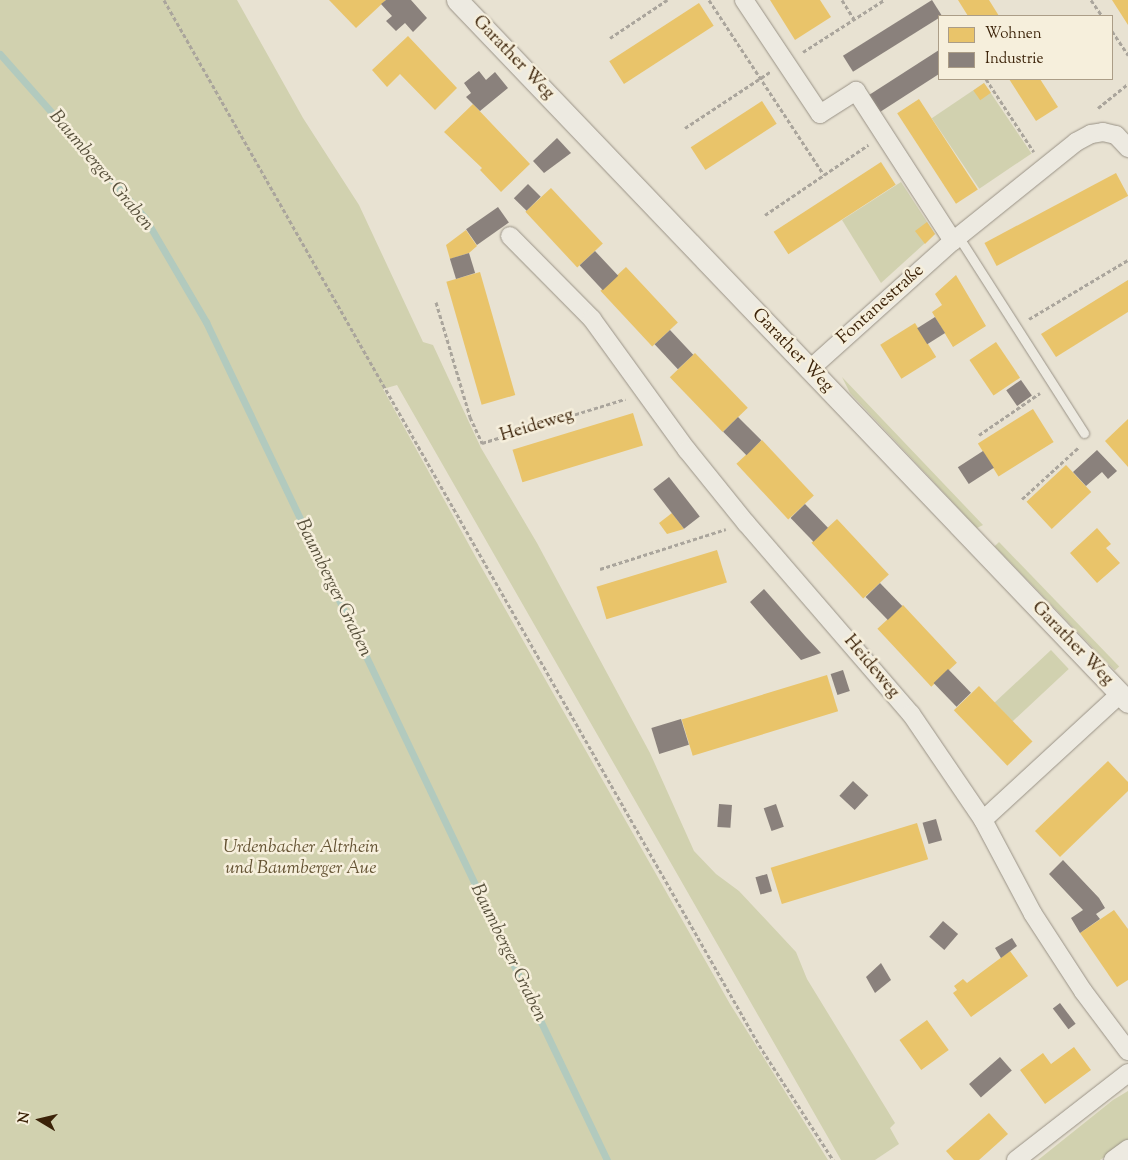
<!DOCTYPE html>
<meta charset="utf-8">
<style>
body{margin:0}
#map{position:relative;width:1128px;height:1160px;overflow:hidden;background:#e8e2d2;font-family:"Sorts Mill Goudy",serif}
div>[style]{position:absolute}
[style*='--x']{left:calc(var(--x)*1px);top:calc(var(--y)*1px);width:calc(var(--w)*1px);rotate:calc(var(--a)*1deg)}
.green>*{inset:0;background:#d1d1af;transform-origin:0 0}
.homes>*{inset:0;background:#e9c46a;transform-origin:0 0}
.industry>*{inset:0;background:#8a817c;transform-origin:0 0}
.stream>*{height:7px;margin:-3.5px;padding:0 3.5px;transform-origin:3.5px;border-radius:3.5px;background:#b2cabe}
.path>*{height:3px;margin-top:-1.5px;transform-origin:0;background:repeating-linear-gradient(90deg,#aaa59c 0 4px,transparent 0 6.5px)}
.roads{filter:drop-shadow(0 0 1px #999286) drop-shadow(0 0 1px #999286)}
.service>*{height:9px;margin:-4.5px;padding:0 4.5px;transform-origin:4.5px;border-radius:4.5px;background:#edeae1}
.minor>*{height:18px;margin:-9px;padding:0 9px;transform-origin:9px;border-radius:9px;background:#edeae1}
.tertiary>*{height:21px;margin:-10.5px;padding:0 10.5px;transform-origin:10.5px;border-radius:10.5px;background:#edeae1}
span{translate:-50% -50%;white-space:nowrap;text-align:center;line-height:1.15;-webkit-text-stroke:5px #f6efdc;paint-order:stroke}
.street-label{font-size:18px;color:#3b2208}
.park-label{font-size:18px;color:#635232;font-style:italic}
.water-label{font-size:19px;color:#58513c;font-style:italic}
.legend{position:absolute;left:938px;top:15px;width:175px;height:65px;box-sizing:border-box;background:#f6efdc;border:1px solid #ab9d87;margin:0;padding:6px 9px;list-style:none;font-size:15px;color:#3b2208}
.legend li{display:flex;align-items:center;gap:10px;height:25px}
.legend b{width:25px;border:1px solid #ab9d87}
.north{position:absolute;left:15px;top:1095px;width:50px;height:50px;-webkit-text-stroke:4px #f6efdc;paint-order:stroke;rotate:279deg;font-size:14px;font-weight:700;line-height:20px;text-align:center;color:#3b2208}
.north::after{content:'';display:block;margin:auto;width:18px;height:22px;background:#3b2208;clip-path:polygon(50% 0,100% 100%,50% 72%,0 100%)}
</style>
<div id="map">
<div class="green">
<div style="clip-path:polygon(0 0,237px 0,303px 118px,359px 205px,423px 342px,433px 345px,481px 448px,537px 543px,650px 753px,694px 851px,716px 874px,739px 891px,796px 952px,807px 979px,895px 1123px,890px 1128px,899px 1144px,875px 1160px,841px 1160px,397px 385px,383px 389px,479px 563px,730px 1004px,828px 1160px,0 1160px)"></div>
<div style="left:984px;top:83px;width:85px;height:63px;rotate:56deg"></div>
<div style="clip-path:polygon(901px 182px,935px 234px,881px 283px,842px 220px)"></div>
<div style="clip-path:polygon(842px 377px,983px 525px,977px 528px,931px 479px,850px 393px)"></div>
<div style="left:999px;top:542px;width:173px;height:6px;rotate:46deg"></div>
<div style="left:1051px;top:650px;width:26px;height:77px;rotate:47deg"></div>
<div style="clip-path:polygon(1128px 1091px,1128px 1141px,1100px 1160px,1038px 1160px,1113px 1100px)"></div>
</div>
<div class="homes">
<div style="clip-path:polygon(329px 0,386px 0,356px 28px)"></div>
<div style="clip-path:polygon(770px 0,820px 0,831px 17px,795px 40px)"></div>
<div style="clip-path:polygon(958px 0,989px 0,999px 16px,968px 16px)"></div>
<div style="clip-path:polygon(1112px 0,1128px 0,1128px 25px,1121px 14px)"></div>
<div style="left:699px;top:3px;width:27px;height:107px;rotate:57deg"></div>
<div style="clip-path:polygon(408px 36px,457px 88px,435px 110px,400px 74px,387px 87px,372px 70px)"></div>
<div style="clip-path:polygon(1009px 79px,1040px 79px,1058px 107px,1036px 121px)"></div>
<div style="left:984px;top:83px;width:12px;height:13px;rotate:55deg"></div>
<div style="left:919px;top:99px;width:108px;height:26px;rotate:57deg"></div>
<div style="left:762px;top:101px;width:27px;height:85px;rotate:57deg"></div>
<div style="clip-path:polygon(473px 104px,530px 164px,501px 192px,480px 170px,482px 168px,444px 132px)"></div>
<div style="left:881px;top:162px;width:27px;height:128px;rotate:57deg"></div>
<div style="left:1116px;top:173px;width:26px;height:149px;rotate:62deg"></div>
<div style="left:551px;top:188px;width:76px;height:35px;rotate:47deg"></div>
<div style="clip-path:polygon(927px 222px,935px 234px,925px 244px,915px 231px)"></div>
<div style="clip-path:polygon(466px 230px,477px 246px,469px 253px,450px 259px,446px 245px)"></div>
<div style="left:626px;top:267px;width:76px;height:35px;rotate:47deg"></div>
<div style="left:480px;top:272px;width:128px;height:35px;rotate:74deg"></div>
<div style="clip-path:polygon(956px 275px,986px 326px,953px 347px,932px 312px,942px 305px,935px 294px)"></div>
<div style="clip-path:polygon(1128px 280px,1128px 312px,1056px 357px,1041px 334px)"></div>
<div style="left:915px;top:323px;width:40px;height:41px;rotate:58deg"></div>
<div style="left:996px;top:342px;width:43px;height:32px;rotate:56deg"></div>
<div style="left:695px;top:353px;width:76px;height:35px;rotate:46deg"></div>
<div style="left:1033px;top:409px;width:39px;height:65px;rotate:58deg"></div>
<div style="left:633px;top:413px;width:34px;height:126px;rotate:73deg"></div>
<div style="clip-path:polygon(1128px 419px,1128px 467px,1105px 441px)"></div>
<div style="left:762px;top:440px;width:76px;height:35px;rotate:47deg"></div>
<div style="left:1066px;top:465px;width:37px;height:54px;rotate:47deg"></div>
<div style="clip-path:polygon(672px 513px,684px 529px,667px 534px,659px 523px)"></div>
<div style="left:837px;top:519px;width:76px;height:35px;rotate:47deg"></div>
<div style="clip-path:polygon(1097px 528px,1111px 544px,1106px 548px,1120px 563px,1097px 583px,1070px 553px)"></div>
<div style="left:717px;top:550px;width:34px;height:126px;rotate:73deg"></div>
<div style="left:903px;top:605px;width:79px;height:35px;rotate:47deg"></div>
<div style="left:827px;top:675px;width:38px;height:152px;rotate:73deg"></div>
<div style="left:979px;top:686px;width:77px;height:35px;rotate:46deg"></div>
<div style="clip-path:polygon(1108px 761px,1128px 782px,1128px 791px,1060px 857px,1035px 831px)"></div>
<div style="left:917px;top:823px;width:38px;height:153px;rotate:73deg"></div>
<div style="clip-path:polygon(1114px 910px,1128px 929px,1128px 980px,1117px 987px,1080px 933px)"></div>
<div style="clip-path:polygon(1010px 951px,1028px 976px,971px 1017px,953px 993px,957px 990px,954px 986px,963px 979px,967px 983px)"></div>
<div style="left:927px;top:1020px;width:37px;height:34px;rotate:54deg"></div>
<div style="clip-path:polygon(1074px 1047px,1091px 1070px,1045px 1104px,1020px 1070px,1043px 1053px,1051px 1064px)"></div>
<div style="clip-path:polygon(989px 1113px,1008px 1134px,979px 1160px,954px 1160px,946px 1151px)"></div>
</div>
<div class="industry">
<div style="clip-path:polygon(386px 0,411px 0,427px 18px,413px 32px,405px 23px,396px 31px,386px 21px,392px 16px,381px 4px)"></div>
<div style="left:932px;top:0;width:19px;height:105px;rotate:58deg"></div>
<div style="clip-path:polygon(939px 50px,939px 74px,880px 112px,869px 95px)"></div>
<div style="clip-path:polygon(479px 71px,486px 80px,495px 72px,508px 88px,480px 111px,466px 97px,471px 93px,464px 83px)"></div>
<div style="clip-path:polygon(557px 138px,571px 153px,544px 173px,533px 161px)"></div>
<div style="left:528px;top:184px;width:18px;height:20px;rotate:45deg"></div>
<div style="left:498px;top:207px;width:19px;height:39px;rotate:55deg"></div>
<div style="left:595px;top:251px;width:34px;height:21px;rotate:47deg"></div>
<div style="left:469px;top:253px;width:21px;height:20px;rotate:73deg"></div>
<div style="left:935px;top:317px;width:19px;height:21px;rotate:58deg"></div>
<div style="left:670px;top:330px;width:34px;height:21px;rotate:47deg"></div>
<div style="left:1021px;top:380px;width:19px;height:18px;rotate:55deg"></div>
<div style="left:738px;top:417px;width:33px;height:21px;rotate:45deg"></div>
<div style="clip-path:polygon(1097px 450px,1117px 471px,1108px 479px,1102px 472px,1086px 486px,1073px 472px)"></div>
<div style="left:983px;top:451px;width:20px;height:30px;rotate:57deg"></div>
<div style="left:669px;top:477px;width:50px;height:20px;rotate:52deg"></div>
<div style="left:805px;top:504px;width:33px;height:20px;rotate:46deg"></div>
<div style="left:880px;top:583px;width:32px;height:20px;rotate:46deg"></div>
<div style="clip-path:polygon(764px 589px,806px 637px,821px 653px,801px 660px,769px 624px,750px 602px)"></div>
<div style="left:948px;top:669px;width:33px;height:20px;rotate:46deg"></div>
<div style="left:843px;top:670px;width:22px;height:13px;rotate:72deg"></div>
<div style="left:681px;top:719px;width:27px;height:31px;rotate:73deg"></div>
<div style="left:853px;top:781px;width:21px;height:20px;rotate:43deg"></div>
<div style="left:719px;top:804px;width:13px;height:23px;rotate:4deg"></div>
<div style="left:776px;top:804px;width:24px;height:13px;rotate:71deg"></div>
<div style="left:936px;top:819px;width:22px;height:14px;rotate:74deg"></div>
<div style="clip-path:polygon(1063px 860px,1099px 898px,1105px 908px,1096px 914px,1100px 919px,1080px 933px,1071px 918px,1083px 910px,1049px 874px)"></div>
<div style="left:767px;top:874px;width:18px;height:12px;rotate:74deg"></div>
<div style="left:943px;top:921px;width:20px;height:21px;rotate:41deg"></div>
<div style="clip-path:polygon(1012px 938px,1017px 946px,1001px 958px,995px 948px)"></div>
<div style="clip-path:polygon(881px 963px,891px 980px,875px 993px,866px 977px)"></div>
<div style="left:1060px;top:1003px;width:26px;height:9px;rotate:53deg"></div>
<div style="left:1000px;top:1057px;width:18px;height:41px;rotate:49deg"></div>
</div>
<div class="stream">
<div style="--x:0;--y:54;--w:219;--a:48.5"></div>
<div style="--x:145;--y:218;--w:121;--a:59.6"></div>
<div style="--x:206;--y:322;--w:929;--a:64.43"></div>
</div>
<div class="path">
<div style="--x:164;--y:0;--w:1203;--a:60.34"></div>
<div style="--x:759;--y:1045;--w:137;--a:57.2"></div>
<div style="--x:709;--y:0;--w:209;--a:56.7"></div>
<div style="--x:842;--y:0;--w:22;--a:58"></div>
<div style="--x:1091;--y:0;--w:19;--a:55"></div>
<div style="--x:1112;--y:31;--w:29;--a:56"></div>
<div style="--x:610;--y:38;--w:69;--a:-33.7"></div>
<div style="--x:803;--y:52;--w:96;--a:-32.7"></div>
<div style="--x:986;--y:79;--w:87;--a:56.7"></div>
<div style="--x:1098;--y:108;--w:38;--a:-39"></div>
<div style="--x:685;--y:128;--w:102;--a:-33.4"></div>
<div style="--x:765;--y:215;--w:125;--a:-34.2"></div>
<div style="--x:436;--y:302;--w:120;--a:73.5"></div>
<div style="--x:470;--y:417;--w:29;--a:65"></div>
<div style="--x:482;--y:443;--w:150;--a:-17.1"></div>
<div style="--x:1029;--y:319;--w:115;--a:-30.8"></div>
<div style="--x:979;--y:435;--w:74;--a:-34.5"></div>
<div style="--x:1022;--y:499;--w:77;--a:-42.4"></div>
<div style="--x:600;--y:569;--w:132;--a:-17.6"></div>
</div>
<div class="roads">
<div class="service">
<div style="--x:958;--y:236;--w:234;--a:57.4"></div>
</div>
<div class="minor">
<div style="--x:744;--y:0;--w:137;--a:56.3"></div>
<div style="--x:820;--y:114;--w:43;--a:-32.6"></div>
<div style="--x:856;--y:91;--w:179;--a:57.1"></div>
<div style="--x:510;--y:236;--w:117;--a:45.3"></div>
<div style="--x:592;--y:319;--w:162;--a:54.1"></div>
<div style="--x:687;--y:450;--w:94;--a:51.1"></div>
<div style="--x:746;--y:523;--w:252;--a:49.2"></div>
<div style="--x:911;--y:714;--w:128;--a:55.8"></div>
<div style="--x:983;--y:820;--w:106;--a:62"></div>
<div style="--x:1033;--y:914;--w:92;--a:57"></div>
<div style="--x:1083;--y:991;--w:75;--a:53.1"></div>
<div style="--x:809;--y:370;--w:193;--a:-41.9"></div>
<div style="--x:953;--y:241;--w:158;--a:-38.8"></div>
<div style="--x:1076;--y:142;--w:17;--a:-28"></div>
<div style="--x:1091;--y:134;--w:12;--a:-9"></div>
<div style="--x:1103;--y:132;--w:13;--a:13"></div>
<div style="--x:1116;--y:135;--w:18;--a:47"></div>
<div style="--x:983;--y:820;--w:186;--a:-42.6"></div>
<div style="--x:1016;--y:1160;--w:142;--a:-37.8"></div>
<div style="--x:1113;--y:1160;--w:19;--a:-36"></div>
</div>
<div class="tertiary">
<div style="--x:457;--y:0;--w:971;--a:46.29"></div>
</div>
</div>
<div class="street-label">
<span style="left:513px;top:58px;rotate:46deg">Garather Weg</span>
<span style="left:881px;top:305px;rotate:-42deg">Fontanestraße</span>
<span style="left:792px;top:351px;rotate:46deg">Garather Weg</span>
<span style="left:537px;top:426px;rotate:-17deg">Heideweg</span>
<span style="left:1072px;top:644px;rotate:46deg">Garather Weg</span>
<span style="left:871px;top:667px;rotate:50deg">Heideweg</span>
</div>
<div class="park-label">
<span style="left:301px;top:859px">Urdenbacher Altrhein<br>und Baumberger Aue</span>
</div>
<div class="water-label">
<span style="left:101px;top:171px;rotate:50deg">Baumberger Graben</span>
<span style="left:333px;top:588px;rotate:64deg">Baumberger Graben</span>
<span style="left:508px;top:953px;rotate:64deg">Baumberger Graben</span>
</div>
<ul class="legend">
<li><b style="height:14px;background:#e9c46a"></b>Wohnen</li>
<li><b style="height:14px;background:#8a817c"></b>Industrie</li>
</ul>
<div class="north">N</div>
</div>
